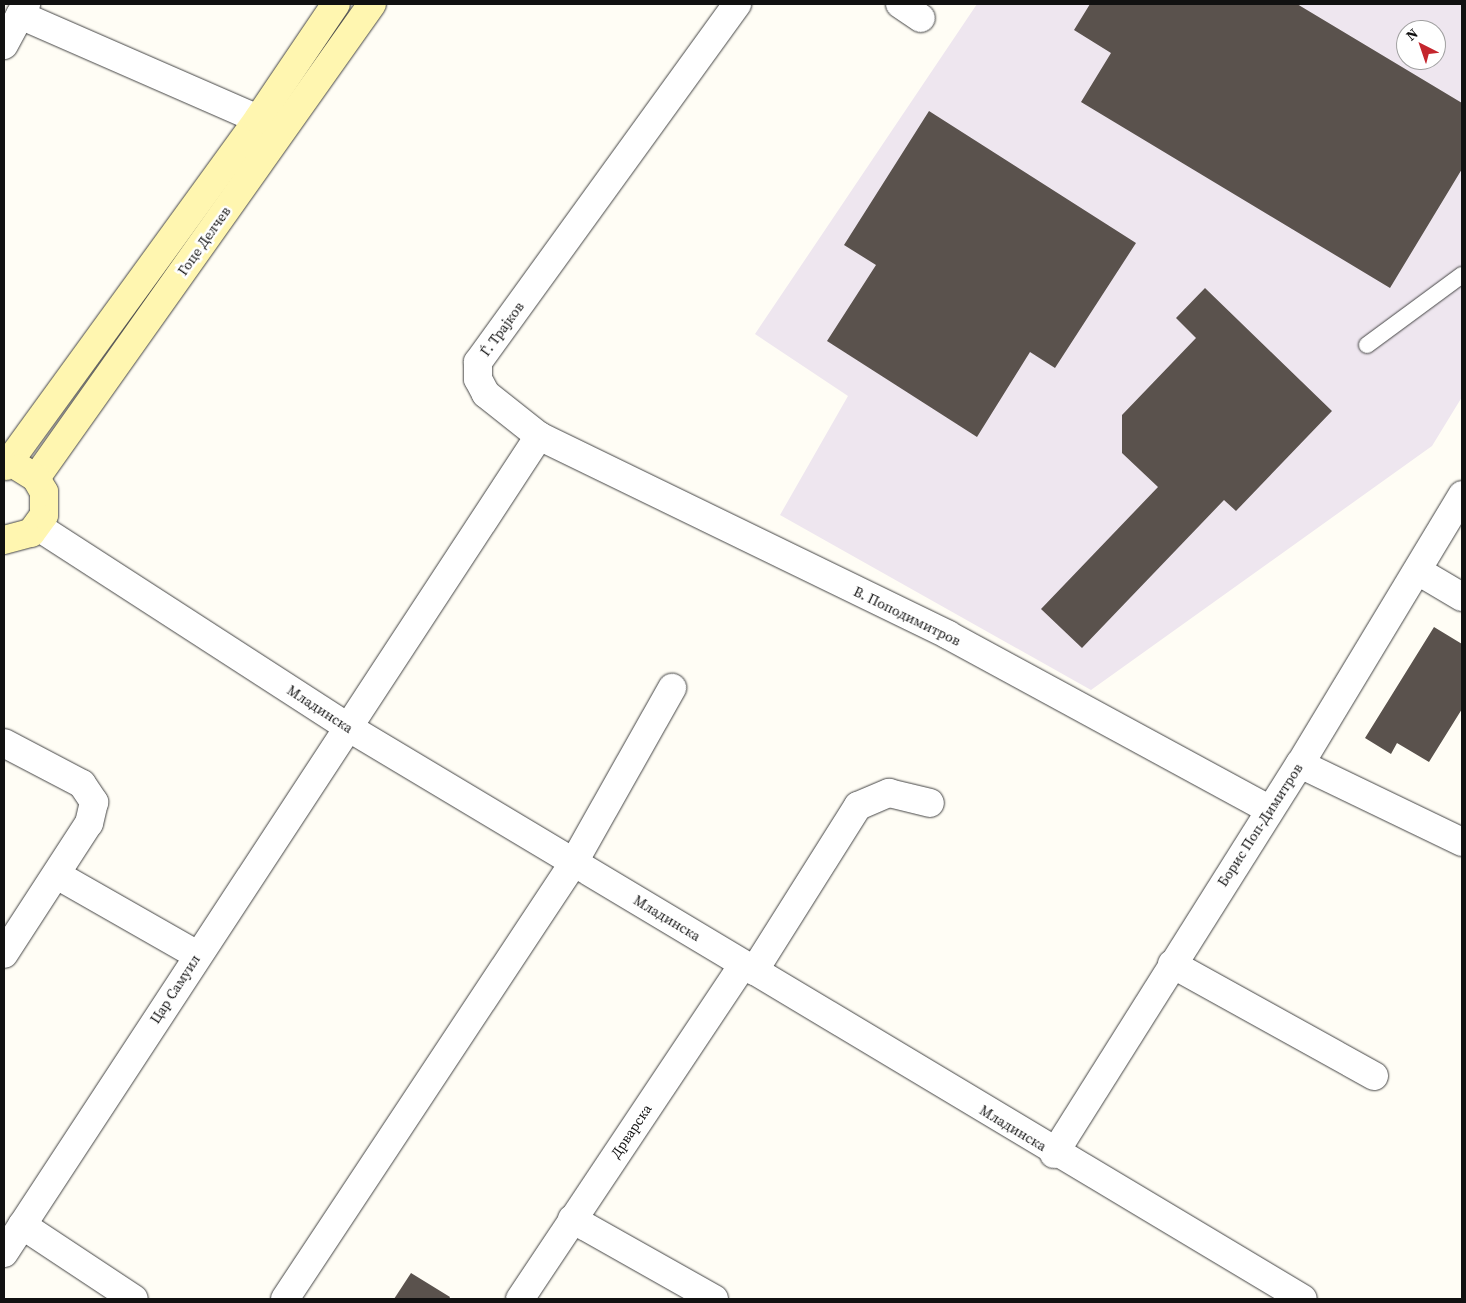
<!DOCTYPE html>
<meta charset="utf-8">
<style>
body{margin:0}
#map{position:relative;width:1466px;height:1303px;overflow:hidden;background:#fffdf5;font-family:"Source Serif 4",serif}
div>[style]{position:absolute}
[style*='--x']{left:calc(var(--x)*1px);top:calc(var(--y)*1px);width:calc(var(--w)*1px);rotate:calc(var(--a)*1deg)}
.industrial>*{inset:0;background:#eee6ef}
.building>*{inset:0;background:#5a524d}
.roads{filter:drop-shadow(0 0 1px #444) drop-shadow(0 0 1px #444)}
.service>*{height:16px;margin:-8px;padding:0 8px;transform-origin:8px;border-radius:8px;background:#fff}
.minor>*{height:28px;margin:-14px;padding:0 14px;transform-origin:14px;border-radius:14px;background:#fff}
.secondary>*{height:28px;margin:-14px;padding:0 14px;transform-origin:14px;border-radius:14px;background:#fff6b0}
span{translate:-50% -50%;white-space:nowrap;text-align:center;line-height:1.15;-webkit-text-stroke:5px #fff;paint-order:stroke}
.street-label{font-size:14px;color:#111}
.frame{position:absolute;inset:0;border:5px solid #111;pointer-events:none}
.north{position:absolute;left:1396px;top:20px;width:50px;height:50px;box-sizing:border-box;background:#fff;border:1px solid #a0a0a0;border-radius:50%;rotate:319deg;font-size:14px;font-weight:700;line-height:20px;text-align:center;color:#111}
.north::after{content:'';display:block;margin:auto;width:18px;height:22px;background:#c4262e;clip-path:polygon(50% 0,100% 100%,50% 72%,0 100%)}
</style>
<div id="map">
<div class="industrial">
<div style="clip-path:polygon(evenodd,977px 4px,1462px 4px,1462px 397px,1432px 446px,1091px 690px,780px 515px,848px 396px,755px 334px,977px 4px,1406px 30px,1436px 30px,1436px 60px,1406px 60px,1406px 30px)"></div>
</div>
<div class="building">
<div style="clip-path:polygon(1090px 4px,1297px 4px,1462px 103px,1462px 169px,1390px 288px,1081px 102px,1111px 53px,1074px 30px)"></div>
<div style="clip-path:polygon(929px 111px,1136px 243px,1055px 368px,1030px 352px,977px 437px,827px 341px,876px 265px,844px 245px)"></div>
<div style="clip-path:polygon(1205px 288px,1332px 411px,1236px 511px,1224px 500px,1082px 648px,1041px 609px,1158px 487px,1122px 453px,1122px 415px,1196px 338px,1176px 318px)"></div>
<div style="clip-path:polygon(1434px 627px,1462px 644px,1462px 709px,1429px 762px,1397px 743px,1391px 754px,1365px 738px)"></div>
<div style="clip-path:polygon(411px 1273px,450px 1297px,449px 1299px,394px 1299px)"></div>
</div>
<div class="roads">
<div class="service">
<div style="--x:1367;--y:345;--w:118;--a:-36.4"></div>
</div>
<div class="minor">
<div style="--x:900;--y:4;--w:25;--a:34"></div>
<div style="--x:20;--y:15;--w:260;--a:23.6"></div>
<div style="--x:4;--y:45;--w:47;--a:-61.8"></div>
<div style="--x:539;--y:436;--w:455;--a:25.9"></div>
<div style="--x:948;--y:635;--w:365;--a:28.5"></div>
<div style="--x:37;--y:526;--w:368;--a:32.9"></div>
<div style="--x:346;--y:726;--w:1115;--a:30.91"></div>
<div style="--x:1418;--y:571;--w:51;--a:30.6"></div>
<div style="--x:4;--y:743;--w:88;--a:27.7"></div>
<div style="--x:82;--y:784;--w:22;--a:56"></div>
<div style="--x:94;--y:802;--w:22;--a:103"></div>
<div style="--x:89;--y:823;--w:156;--a:123"></div>
<div style="--x:1300;--y:764;--w:180;--a:25.7"></div>
<div style="--x:57;--y:875;--w:161;--a:29.7"></div>
<div style="--x:1172;--y:964;--w:231;--a:29"></div>
<div style="--x:754;--y:971;--w:195;--a:-57.8"></div>
<div style="--x:858;--y:806;--w:34;--a:-23"></div>
<div style="--x:889;--y:793;--w:42;--a:13.7"></div>
<div style="--x:1054;--y:1154;--w:461;--a:-57.8"></div>
<div style="--x:1300;--y:764;--w:314;--a:-58.9"></div>
<div style="--x:572;--y:1219;--w:163;--a:29.4"></div>
<div style="--x:22;--y:1225;--w:134;--a:33.5"></div>
<div style="--x:4;--y:1253;--w:977;--a:-56.78"></div>
<div style="--x:539;--y:436;--w:68;--a:-141.6"></div>
<div style="--x:486;--y:394;--w:17;--a:-118"></div>
<div style="--x:478;--y:379;--w:17;--a:-90"></div>
<div style="--x:478;--y:362;--w:442;--a:-54.1"></div>
<div style="--x:285;--y:1299;--w:524;--a:-56.52"></div>
<div style="--x:574;--y:862;--w:200;--a:-60.6"></div>
<div style="--x:520;--y:1299;--w:402;--a:-56.3"></div>
</div>
<div class="secondary">
<div style="--x:6;--y:466;--w:429;--a:-54"></div>
<div style="--x:258;--y:119;--w:139;--a:-55.9"></div>
<div style="--x:36;--y:478;--w:581;--a:-54.67"></div>
<div style="--x:4;--y:540;--w:28;--a:-15"></div>
<div style="--x:31;--y:533;--w:22;--a:-54"></div>
<div style="--x:44;--y:515;--w:23;--a:-90"></div>
<div style="--x:44;--y:492;--w:16;--a:-120"></div>
<div style="--x:36;--y:478;--w:19;--a:-148"></div>
</div>
</div>
<div class="street-label">
<span style="left:204px;top:241px;rotate:-55deg">Гоце Делчев</span>
<span style="left:502px;top:329px;rotate:-54deg">Ѓ. Трајков</span>
<span style="left:907px;top:616px;rotate:26deg">В. Поподимитров</span>
<span style="left:320px;top:709px;rotate:33deg">Младинска</span>
<span style="left:1260px;top:825px;rotate:-57deg">Борис Поп-Димитров</span>
<span style="left:667px;top:918px;rotate:31deg">Младинска</span>
<span style="left:175px;top:989px;rotate:-57deg">Цар Самуил</span>
<span style="left:1013px;top:1128px;rotate:31deg">Младинска</span>
<span style="left:631px;top:1131px;rotate:-56deg">Дрварска</span>
</div>
<div class="frame"></div>
<div class="north">N</div>
</div>
